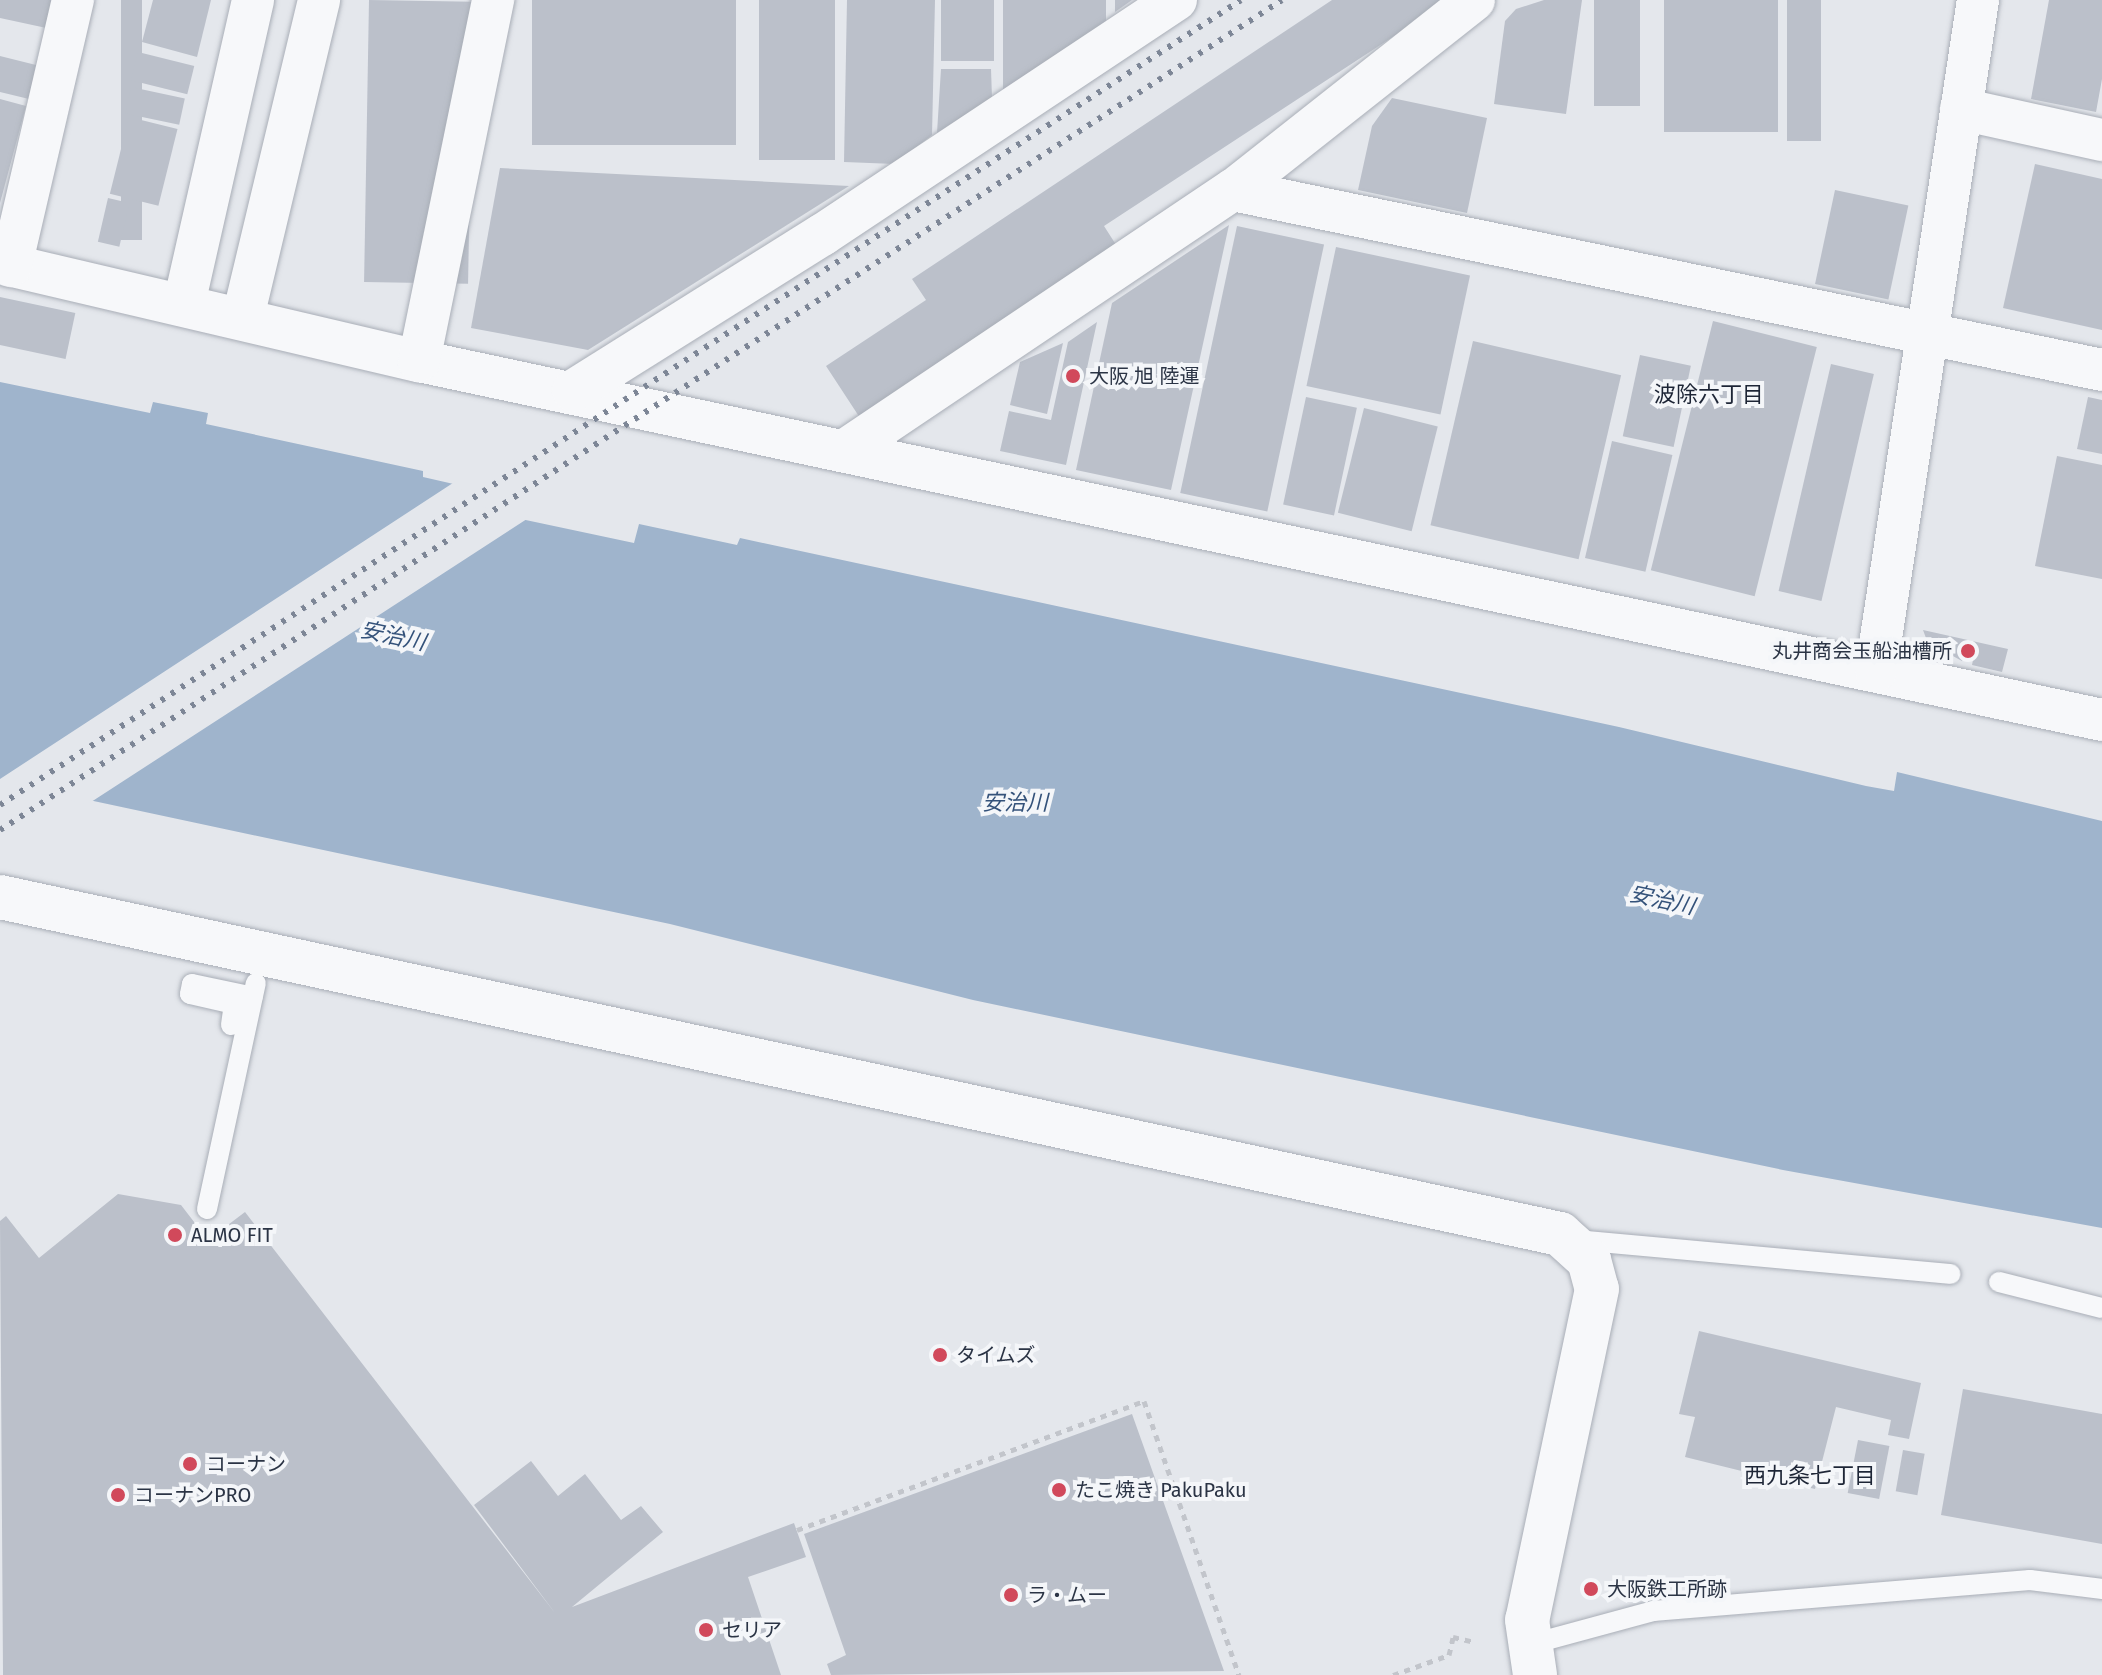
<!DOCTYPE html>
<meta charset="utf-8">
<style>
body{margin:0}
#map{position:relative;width:2102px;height:1675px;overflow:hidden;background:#e4e7ec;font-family:"Fira Sans","Noto Sans JP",sans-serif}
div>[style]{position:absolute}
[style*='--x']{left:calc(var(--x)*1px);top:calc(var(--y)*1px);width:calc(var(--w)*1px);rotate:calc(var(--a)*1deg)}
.water>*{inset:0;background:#9fb4cc}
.pier>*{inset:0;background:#e4e7ec}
.building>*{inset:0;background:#bbc0ca;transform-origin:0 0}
.path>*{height:5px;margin-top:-2.5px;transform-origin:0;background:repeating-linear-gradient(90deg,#c2c5cb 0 6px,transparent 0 12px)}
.roads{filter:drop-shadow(0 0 2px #a9aeb7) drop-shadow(0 0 2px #a9aeb7)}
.service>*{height:20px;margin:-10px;padding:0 10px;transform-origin:10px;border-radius:10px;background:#f7f8fa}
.minor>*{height:42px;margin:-21px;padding:0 21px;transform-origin:21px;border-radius:21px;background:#f7f8fa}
.tertiary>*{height:44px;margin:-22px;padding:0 22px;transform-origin:22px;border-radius:22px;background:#f7f8fa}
.rail>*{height:6px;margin-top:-3px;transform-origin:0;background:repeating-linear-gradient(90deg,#7d8696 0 4px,transparent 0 12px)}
.dots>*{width:22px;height:22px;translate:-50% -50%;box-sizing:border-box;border:4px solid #f4f6f9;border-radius:50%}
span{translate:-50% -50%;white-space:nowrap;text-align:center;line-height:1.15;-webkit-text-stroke:8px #f4f6f9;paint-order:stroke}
.poi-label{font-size:20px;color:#2b3445}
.left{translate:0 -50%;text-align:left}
.right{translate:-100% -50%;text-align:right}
.neighbourhood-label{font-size:22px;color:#1d2536}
.water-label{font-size:22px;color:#34527a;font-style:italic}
</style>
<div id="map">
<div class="water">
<div style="clip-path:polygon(0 382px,150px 413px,153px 402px,208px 413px,206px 424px,423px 471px,423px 477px,458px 485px,455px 505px,634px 543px,639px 524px,737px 545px,740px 538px,1619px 727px,1866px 786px,1894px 791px,1897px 772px,2102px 821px,2102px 1228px,1783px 1170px,973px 1000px,670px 924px,0 781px)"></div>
</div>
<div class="pier">
<div style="clip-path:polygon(456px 481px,462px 485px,459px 502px,530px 517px,88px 804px,0 785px,0 779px)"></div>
</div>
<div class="building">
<div style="clip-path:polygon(0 0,58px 0,51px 29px,0 18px)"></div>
<div style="left:121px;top:0;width:21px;height:240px"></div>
<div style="clip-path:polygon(153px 0,211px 0,197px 57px,142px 42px)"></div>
<div style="left:369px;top:0;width:104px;height:282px;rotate:1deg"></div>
<div style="left:532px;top:0;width:204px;height:145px"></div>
<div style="left:759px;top:0;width:76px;height:160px"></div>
<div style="clip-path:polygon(847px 0,935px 0,932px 135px,895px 164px,844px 162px)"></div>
<div style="left:941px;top:0;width:53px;height:61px"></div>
<div style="clip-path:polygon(1003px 0,1106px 0,1106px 23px,1003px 90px)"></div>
<div style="clip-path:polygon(1115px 0,1132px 0,1115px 12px)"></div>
<div style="clip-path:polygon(1332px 0,1449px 0,1104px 226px,1120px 251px,862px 421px,826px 366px,926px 300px,912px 279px)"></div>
<div style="clip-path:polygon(1544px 0,1582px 0,1566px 114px,1494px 104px,1505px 21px,1516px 9px)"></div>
<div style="left:1594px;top:0;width:46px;height:106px"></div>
<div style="left:1664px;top:0;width:114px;height:132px"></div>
<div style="left:1787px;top:0;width:34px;height:141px"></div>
<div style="clip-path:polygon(2049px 0,2102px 0,2102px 79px,2096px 112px,2031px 99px)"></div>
<div style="left:138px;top:52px;width:58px;height:29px;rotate:14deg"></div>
<div style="clip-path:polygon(0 56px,36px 65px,29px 99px,0 92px)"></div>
<div style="clip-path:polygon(941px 69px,991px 69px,992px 98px,937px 133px)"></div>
<div style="left:131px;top:87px;width:55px;height:27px;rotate:12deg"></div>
<div style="clip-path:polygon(1392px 98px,1487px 118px,1467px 213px,1358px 190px,1372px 126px)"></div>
<div style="clip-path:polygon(0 99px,26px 106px,0 203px)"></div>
<div style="left:129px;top:117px;width:50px;height:79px;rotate:14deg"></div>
<div style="clip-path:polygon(2035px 164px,2102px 179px,2102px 330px,2003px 308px)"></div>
<div style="clip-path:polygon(500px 168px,849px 186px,588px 350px,471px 328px)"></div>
<div style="left:1835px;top:190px;width:75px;height:96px;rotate:12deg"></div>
<div style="left:108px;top:198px;width:22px;height:45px;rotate:13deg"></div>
<div style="clip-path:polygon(1229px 225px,1171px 490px,1076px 470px,1112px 303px)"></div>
<div style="left:1237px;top:226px;width:89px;height:273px;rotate:12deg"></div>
<div style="left:1336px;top:247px;width:137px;height:142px;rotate:12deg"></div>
<div style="left:0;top:297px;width:77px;height:47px;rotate:12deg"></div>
<div style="left:1713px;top:321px;width:107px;height:257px;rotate:14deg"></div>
<div style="clip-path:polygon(1097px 322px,1066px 465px,1000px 451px,1009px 411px,1051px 420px,1068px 342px)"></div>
<div style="left:1473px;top:341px;width:152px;height:189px;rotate:13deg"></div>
<div style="clip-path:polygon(1063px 343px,1047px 414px,1010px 405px,1020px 362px)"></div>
<div style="left:1640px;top:355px;width:52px;height:83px;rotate:12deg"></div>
<div style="left:1831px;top:364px;width:44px;height:233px;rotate:13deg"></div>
<div style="left:1306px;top:397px;width:52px;height:110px;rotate:12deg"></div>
<div style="clip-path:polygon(2088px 397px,2102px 400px,2102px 454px,2077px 449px)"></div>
<div style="left:1364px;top:408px;width:76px;height:108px;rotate:14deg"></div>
<div style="left:1612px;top:441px;width:62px;height:120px;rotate:13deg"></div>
<div style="clip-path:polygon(2057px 456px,2102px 465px,2102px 579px,2035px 566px)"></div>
<div style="clip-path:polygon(1923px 630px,2008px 649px,2002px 672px,1972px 665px,1974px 655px,1967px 653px,1962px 661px,1951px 655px,1933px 657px)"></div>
<div style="clip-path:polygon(118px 1194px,181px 1205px,208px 1240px,245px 1212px,555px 1613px,474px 1505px,531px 1461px,558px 1496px,585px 1474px,621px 1520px,641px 1506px,663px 1532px,572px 1607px,794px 1523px,806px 1557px,748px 1577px,781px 1675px,3px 1675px,0 1221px,6px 1216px,39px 1258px)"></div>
<div style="clip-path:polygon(1699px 1331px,1921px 1383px,1909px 1439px,1888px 1435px,1891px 1420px,1836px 1407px,1815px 1489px,1685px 1457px,1695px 1417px,1679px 1414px)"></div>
<div style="clip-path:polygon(1963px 1389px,2102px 1414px,2102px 1544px,1941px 1515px)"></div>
<div style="clip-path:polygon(1132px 1414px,1224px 1671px,831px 1675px,827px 1664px,846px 1655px,804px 1534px)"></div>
<div style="left:1858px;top:1440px;width:32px;height:54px;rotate:11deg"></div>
<div style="left:1903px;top:1450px;width:22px;height:42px;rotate:10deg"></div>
</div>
<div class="path">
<div style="--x:797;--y:1530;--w:370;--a:-20.4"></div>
<div style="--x:1144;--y:1401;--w:290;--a:70.9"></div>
<div style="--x:1393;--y:1675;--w:59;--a:-19.7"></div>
<div style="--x:1449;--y:1655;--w:18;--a:-77"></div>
<div style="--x:1453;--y:1637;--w:23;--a:13"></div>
</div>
<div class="roads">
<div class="service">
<div style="--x:231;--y:1025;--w:21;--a:-82"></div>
<div style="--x:234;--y:1004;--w:45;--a:-167.2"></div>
<div style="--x:190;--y:994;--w:10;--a:-79"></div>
<div style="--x:192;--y:984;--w:62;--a:12"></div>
<div style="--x:207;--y:1209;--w:231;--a:-77.8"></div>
<div style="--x:1577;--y:1240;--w:375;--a:5.2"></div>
<div style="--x:1999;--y:1282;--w:106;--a:14.2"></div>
<div style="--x:1528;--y:1645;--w:130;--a:-15.2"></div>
<div style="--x:1653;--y:1611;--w:378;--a:-4.7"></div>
<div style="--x:2030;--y:1580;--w:73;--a:7.1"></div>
</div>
<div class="minor">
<div style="--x:1474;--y:0;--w:307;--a:141.7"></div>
<div style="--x:1233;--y:190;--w:887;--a:11.7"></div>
<div style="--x:1961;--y:109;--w:144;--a:12.4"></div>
<div style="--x:0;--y:263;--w:430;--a:13.2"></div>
<div style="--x:419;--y:361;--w:1721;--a:12.04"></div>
<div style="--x:11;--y:266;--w:273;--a:-76.9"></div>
<div style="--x:184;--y:304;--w:312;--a:-77.2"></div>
<div style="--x:243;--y:317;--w:326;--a:-76.5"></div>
<div style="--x:419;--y:361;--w:369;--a:-78.4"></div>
<div style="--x:573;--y:391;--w:294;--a:-32.1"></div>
<div style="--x:822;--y:235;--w:425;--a:-33.6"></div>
<div style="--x:847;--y:449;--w:465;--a:-33.9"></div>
<div style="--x:1876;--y:671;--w:679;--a:-81.36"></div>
</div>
<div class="tertiary">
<div style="--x:0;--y:897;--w:1596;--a:12.19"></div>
<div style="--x:1560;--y:1234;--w:39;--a:42"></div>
<div style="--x:1589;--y:1260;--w:30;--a:75"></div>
<div style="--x:1597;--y:1289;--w:338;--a:101.9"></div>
<div style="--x:1527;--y:1620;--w:56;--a:81.7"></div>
</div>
</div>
<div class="rail">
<div style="--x:0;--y:805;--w:1479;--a:-32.97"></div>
<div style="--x:0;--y:830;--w:1527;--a:-32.92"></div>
</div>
<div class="dots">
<div style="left:1073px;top:376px;background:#d1495b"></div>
<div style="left:1968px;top:651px;background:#d1495b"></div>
<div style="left:175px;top:1235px;background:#d1495b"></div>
<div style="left:940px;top:1355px;background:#d1495b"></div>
<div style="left:190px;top:1464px;background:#d1495b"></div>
<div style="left:1059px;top:1490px;background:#d1495b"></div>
<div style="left:118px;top:1495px;background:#d1495b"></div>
<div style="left:1591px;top:1589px;background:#d1495b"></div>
<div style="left:1011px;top:1595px;background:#d1495b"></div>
<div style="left:706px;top:1630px;background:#d1495b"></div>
</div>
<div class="poi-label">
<span class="left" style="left:1089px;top:376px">大阪 旭 陸運</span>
<span class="right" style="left:1952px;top:651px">丸井商会玉船油槽所</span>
<span class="left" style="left:191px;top:1235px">ALMO FIT</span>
<span class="left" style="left:956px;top:1355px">タイムズ</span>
<span class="left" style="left:206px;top:1464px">コーナン</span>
<span class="left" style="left:1075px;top:1490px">たこ焼き PakuPaku</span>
<span class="left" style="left:134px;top:1495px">コーナンPRO</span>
<span class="left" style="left:1607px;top:1589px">大阪鉄工所跡</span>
<span class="left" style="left:1027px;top:1595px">ラ・ムー</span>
<span class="left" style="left:722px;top:1630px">セリア</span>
</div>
<div class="neighbourhood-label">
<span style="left:1709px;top:395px">波除六丁目</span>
<span style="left:1810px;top:1476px">西九条七丁目</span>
</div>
<div class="water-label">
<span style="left:393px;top:636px;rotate:12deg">安治川</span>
<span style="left:1015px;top:803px">安治川</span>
<span style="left:1662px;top:900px;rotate:12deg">安治川</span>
</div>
</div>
